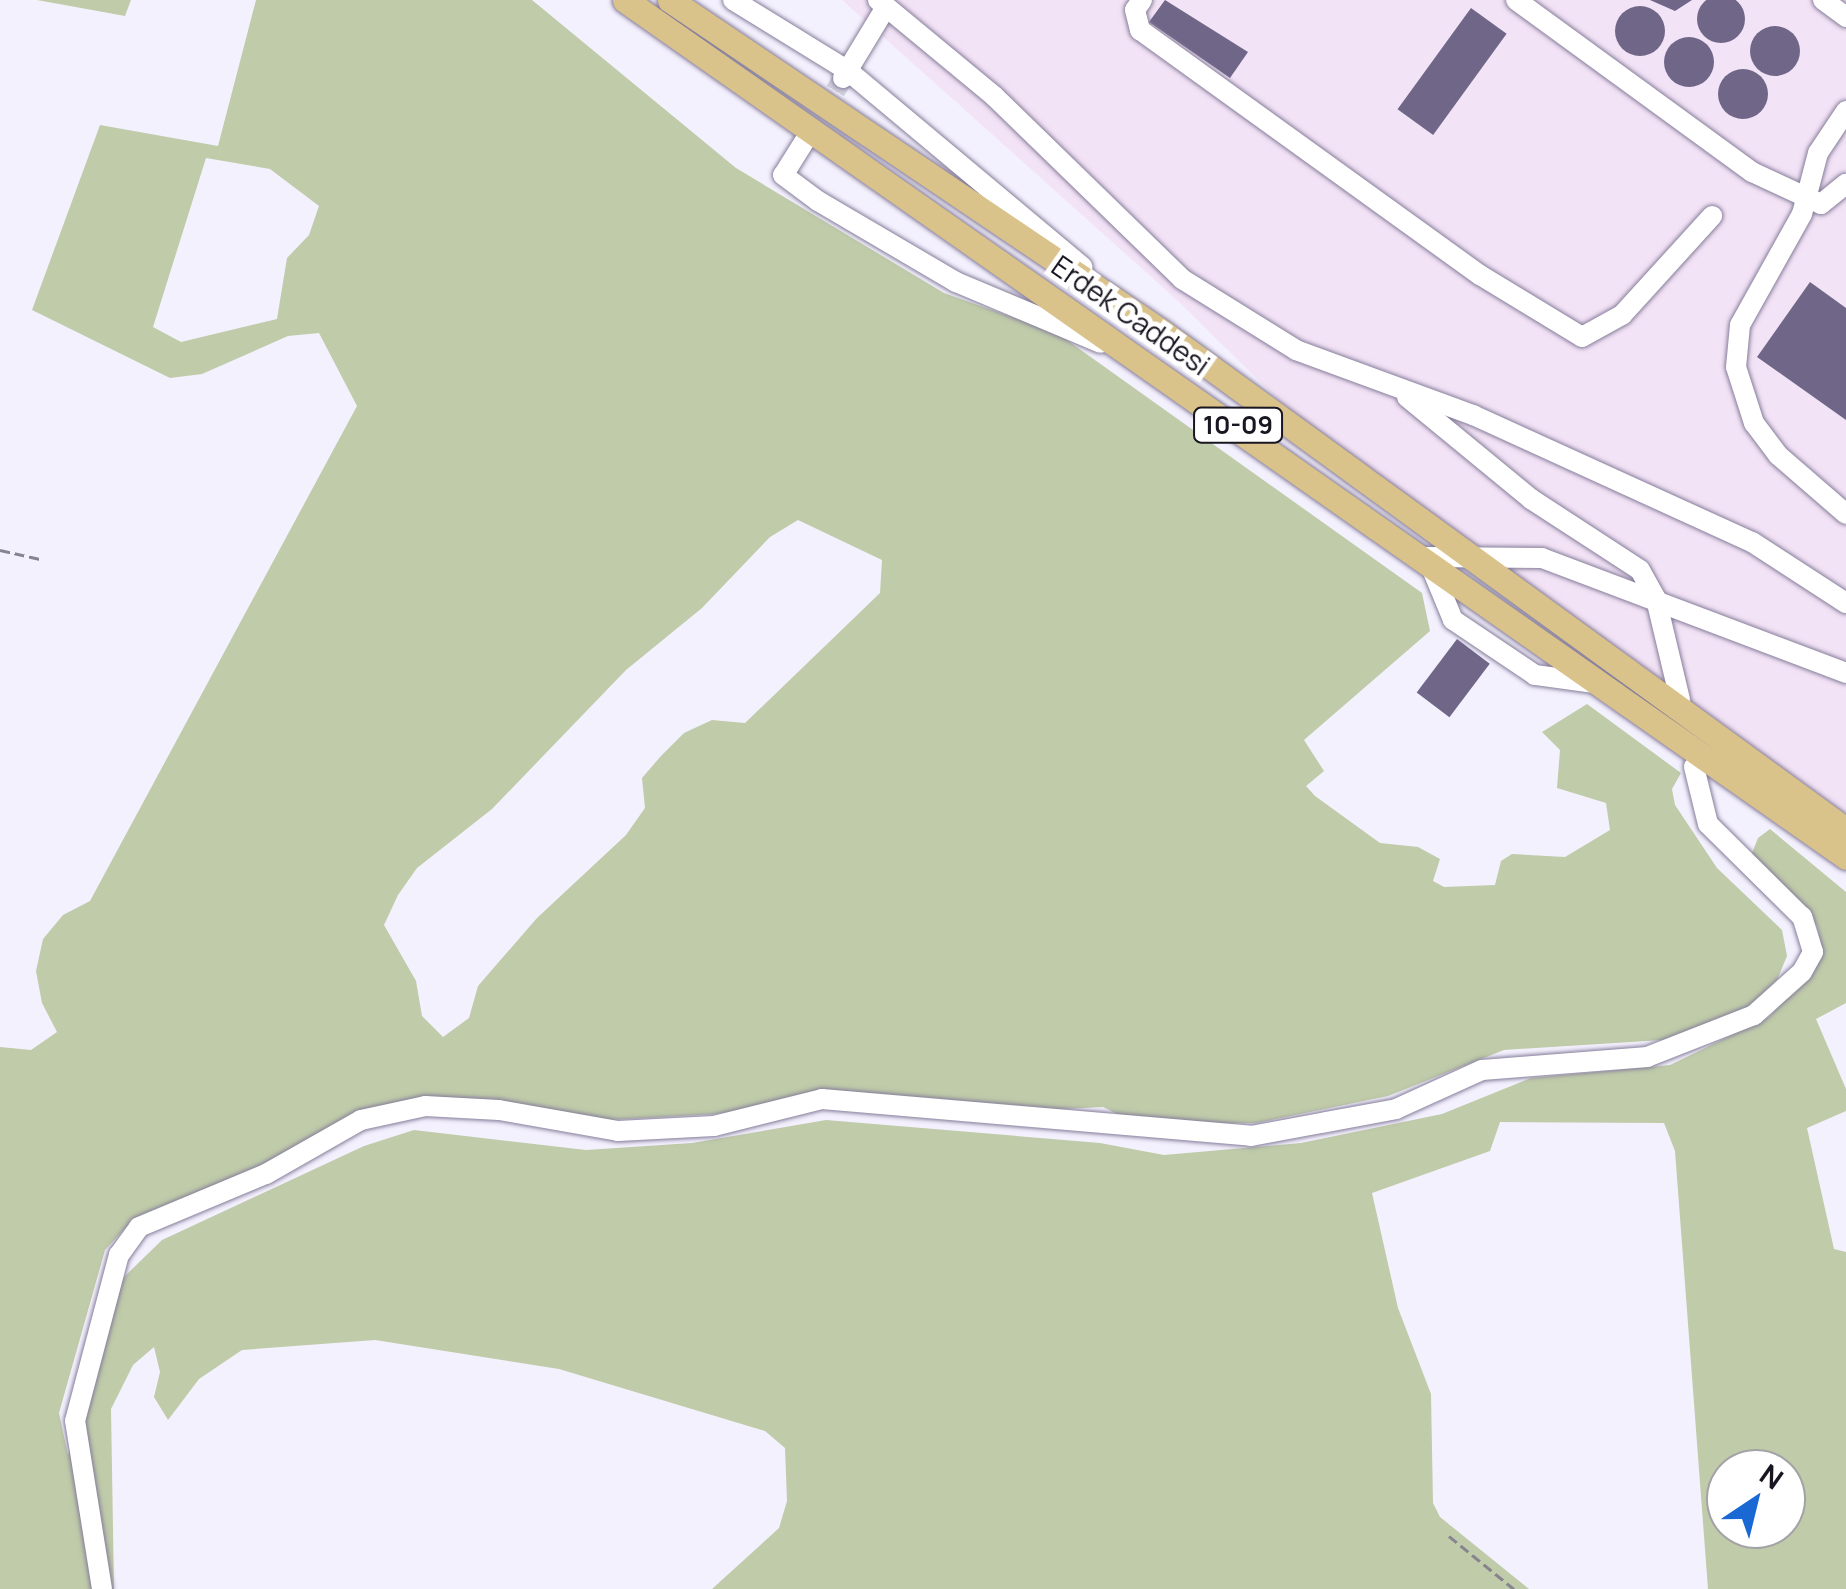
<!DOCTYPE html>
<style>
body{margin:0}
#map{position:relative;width:1846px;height:1589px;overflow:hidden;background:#f4f1fe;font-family:Manrope,sans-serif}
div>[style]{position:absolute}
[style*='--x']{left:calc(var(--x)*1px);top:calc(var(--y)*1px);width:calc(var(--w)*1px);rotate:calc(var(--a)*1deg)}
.industrial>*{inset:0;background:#f3e3f6}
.green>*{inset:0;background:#bfcba9}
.building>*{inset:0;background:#6f6688;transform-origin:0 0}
.round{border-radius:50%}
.minor-tunnel>*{height:20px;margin-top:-10px;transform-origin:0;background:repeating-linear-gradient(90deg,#d3d0dd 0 20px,transparent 0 30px)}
.path>*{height:2.5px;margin-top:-1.25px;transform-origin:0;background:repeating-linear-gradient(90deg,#878490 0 10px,transparent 0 15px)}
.roads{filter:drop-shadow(0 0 2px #857d9a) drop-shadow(0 0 2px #857d9a)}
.minor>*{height:20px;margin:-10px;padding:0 10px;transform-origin:10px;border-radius:10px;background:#fff}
.major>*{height:25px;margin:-12.5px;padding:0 12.5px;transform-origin:12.5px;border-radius:12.5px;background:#dac28b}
span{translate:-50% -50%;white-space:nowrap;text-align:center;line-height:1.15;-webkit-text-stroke:10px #fff;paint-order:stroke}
.shield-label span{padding:2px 8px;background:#fff;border:2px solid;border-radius:8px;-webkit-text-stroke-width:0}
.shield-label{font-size:25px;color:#191621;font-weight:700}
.street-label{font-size:28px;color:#191621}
.north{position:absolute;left:1706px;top:1449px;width:100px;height:100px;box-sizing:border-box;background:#fff;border:2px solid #a3a2a6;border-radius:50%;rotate:35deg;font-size:28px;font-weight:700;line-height:40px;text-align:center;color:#191621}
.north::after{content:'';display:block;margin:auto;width:35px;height:45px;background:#1a68d3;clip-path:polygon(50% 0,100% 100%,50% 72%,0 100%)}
</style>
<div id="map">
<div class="industrial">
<div style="clip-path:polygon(842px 0,1846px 0,1846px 814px,1301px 422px,1177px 300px)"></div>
</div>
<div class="green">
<div style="clip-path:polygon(37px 0,131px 0,125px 16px)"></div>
<div style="clip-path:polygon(evenodd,256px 0,532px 0,736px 168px,944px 293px,1057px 333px,1422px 593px,1430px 631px,1304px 740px,1324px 771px,1306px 786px,1315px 796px,1380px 843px,1418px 847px,1440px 859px,1433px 881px,1444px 887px,1495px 885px,1501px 861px,1512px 854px,1565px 857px,1610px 830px,1606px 803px,1557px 788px,1560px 750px,1542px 732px,1587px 704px,1681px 773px,1672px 789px,1675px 805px,1717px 868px,1782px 930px,1787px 956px,1777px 980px,1747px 1009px,1678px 1039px,1504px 1050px,1388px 1096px,1257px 1123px,1138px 1124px,1103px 1107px,1024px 1111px,837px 1095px,716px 1114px,609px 1120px,464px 1098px,354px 1113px,259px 1168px,130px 1223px,105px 1250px,59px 1413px,68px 1455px,100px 1323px,125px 1276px,162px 1240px,364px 1146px,414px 1130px,586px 1150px,692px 1143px,826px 1120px,1100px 1143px,1164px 1155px,1301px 1143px,1442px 1114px,1531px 1078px,1670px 1065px,1769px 1017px,1813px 970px,1822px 949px,1817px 926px,1750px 858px,1758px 838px,1770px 829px,1846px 892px,1846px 1003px,1816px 1019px,1846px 1089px,1846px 1111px,1807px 1128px,1834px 1249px,1846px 1252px,1846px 1589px,1708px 1589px,1675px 1151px,1664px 1123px,1500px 1122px,1490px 1151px,1372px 1193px,1398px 1308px,1431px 1394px,1433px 1503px,1440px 1517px,1529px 1589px,712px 1589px,779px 1528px,787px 1501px,785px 1448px,765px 1431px,559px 1369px,375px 1340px,242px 1350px,199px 1379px,168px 1420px,154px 1397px,160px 1372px,154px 1347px,133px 1365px,111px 1409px,114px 1589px,0 1589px,0 1047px,31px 1050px,57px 1032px,42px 1003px,36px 971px,43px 939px,63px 915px,90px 901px,357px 406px,319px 333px,288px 336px,202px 374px,170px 378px,32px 310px,100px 125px,218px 146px,256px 0,206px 158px,270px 169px,319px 206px,309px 235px,287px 258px,277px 319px,181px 342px,153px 327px,206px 158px,256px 0,798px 520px,882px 560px,880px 593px,745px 723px,712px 720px,684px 733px,661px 756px,642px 778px,645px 808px,626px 835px,537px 918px,478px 986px,469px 1018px,443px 1037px,422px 1016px,416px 981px,384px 925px,398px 895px,417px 868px,492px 809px,626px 670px,702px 608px,770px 537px,798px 520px,256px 0,1726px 1469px,1786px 1469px,1786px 1529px,1726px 1529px,1726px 1469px)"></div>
</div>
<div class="building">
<div class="round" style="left:1697px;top:-5px;width:48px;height:48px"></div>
<div style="clip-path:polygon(1165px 0,1248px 52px,1230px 78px,1149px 22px)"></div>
<div style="clip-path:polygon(1650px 0,1692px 0,1675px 11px)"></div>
<div class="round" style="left:1615px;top:6px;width:50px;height:50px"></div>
<div style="left:1471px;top:8px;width:44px;height:125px;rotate:36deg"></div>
<div class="round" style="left:1750px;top:26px;width:50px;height:50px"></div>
<div class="round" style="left:1664px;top:37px;width:50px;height:50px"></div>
<div class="round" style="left:1718px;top:69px;width:50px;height:50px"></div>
<div style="clip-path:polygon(1810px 282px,1846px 308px,1846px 420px,1757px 357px)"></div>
<div style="left:1457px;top:639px;width:41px;height:67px;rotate:37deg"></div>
</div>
<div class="minor-tunnel">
<div style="--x:804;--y:142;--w:73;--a:-58.5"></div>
</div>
<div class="path">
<div style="--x:0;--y:550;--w:41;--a:12.7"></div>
<div style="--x:1449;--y:1536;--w:84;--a:39.2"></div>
</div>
<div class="roads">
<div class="minor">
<div style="--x:733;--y:0;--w:134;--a:31.6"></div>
<div style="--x:847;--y:70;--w:307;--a:39.9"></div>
<div style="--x:878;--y:0;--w:151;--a:39.6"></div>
<div style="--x:994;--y:96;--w:262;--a:44.2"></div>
<div style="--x:1182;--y:279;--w:134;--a:31.9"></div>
<div style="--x:1296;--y:350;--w:189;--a:20.2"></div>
<div style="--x:1473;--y:415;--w:307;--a:24.5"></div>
<div style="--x:1752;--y:542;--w:112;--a:33"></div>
<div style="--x:1142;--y:0;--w:12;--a:125"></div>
<div style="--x:1135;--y:10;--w:21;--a:76"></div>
<div style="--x:1140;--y:30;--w:419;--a:35.8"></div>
<div style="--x:1480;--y:275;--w:119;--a:31.3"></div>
<div style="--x:1582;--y:337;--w:46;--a:-28.8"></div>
<div style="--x:1622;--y:315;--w:134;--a:-47.7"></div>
<div style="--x:1516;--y:0;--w:292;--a:36.1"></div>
<div style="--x:1752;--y:172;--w:76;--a:24.9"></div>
<div style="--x:1821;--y:204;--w:32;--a:-39"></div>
<div style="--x:1823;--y:0;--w:29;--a:36"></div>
<div style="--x:843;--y:78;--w:83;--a:-58.8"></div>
<div style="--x:1846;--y:111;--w:50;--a:123.7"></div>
<div style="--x:1818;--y:153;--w:63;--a:104.7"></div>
<div style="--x:1802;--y:214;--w:127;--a:119.2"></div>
<div style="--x:1740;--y:325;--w:42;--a:95.4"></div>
<div style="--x:1736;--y:367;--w:59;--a:72.2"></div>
<div style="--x:1754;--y:423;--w:40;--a:53"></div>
<div style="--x:1778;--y:455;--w:90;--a:40.9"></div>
<div style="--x:804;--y:142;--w:39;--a:122"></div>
<div style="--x:783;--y:175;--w:44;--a:36.6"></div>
<div style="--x:818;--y:201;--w:160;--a:30.4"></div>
<div style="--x:956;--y:282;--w:157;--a:22.8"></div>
<div style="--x:1407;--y:397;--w:161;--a:39.4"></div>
<div style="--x:1531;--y:499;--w:130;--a:33.1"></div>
<div style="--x:1640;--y:570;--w:33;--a:61"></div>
<div style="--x:1656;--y:599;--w:104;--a:76.6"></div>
<div style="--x:1602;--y:684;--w:68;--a:-172.3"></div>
<div style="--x:1535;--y:675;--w:99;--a:-146.1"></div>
<div style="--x:1453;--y:620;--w:68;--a:-112.4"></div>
<div style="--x:1427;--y:557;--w:115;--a:0.5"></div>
<div style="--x:1542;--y:558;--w:325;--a:20.7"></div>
<div style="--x:102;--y:1589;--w:170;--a:-99.1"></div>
<div style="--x:75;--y:1421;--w:172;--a:-75.2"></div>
<div style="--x:119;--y:1255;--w:34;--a:-54"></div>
<div style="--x:139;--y:1227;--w:138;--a:-22.7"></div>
<div style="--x:266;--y:1174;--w:109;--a:-29.6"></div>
<div style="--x:361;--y:1120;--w:66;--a:-12.3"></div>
<div style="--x:425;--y:1106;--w:74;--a:3.1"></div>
<div style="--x:499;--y:1110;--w:121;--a:10"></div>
<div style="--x:618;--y:1131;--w:96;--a:-3"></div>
<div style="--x:714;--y:1126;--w:111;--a:-14"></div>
<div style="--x:822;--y:1099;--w:431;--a:4.9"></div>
<div style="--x:1251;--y:1136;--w:147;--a:-10.5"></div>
<div style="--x:1396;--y:1109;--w:94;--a:-24.4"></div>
<div style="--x:1482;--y:1070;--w:166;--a:-4.5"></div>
<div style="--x:1647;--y:1057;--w:115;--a:-21.4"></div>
<div style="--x:1754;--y:1015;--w:64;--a:-41.9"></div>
<div style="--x:1802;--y:972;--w:23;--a:-61"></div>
<div style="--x:1813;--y:952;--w:37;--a:-107"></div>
<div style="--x:1802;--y:917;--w:132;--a:-135.3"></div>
<div style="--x:1708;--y:824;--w:59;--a:-103.8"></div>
</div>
<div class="major">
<div style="--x:625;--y:0;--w:1492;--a:35.06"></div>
<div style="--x:670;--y:0;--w:594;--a:34.01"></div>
<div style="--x:1162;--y:332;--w:846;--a:36.06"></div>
</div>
</div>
<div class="shield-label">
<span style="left:1238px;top:425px">10-09</span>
</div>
<div class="street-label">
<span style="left:1131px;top:315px;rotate:35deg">Erdek Caddesi</span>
</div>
<div class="north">N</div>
</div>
